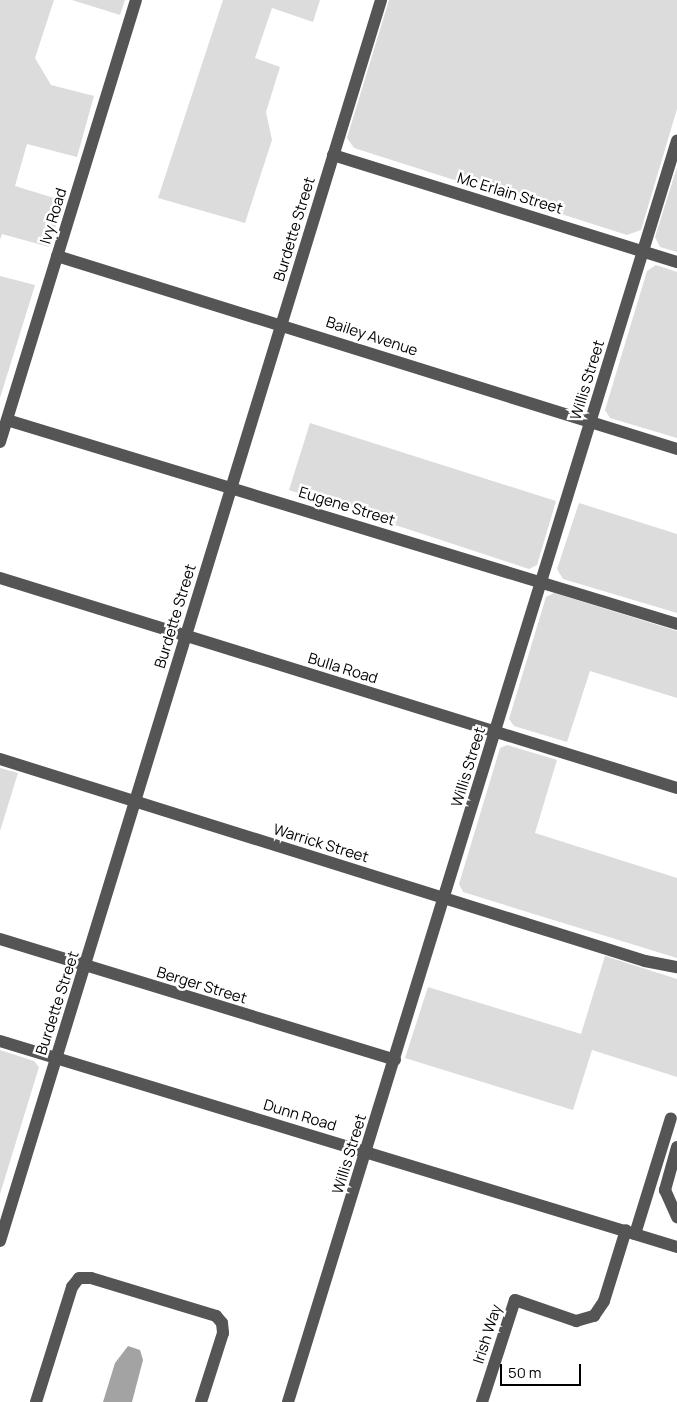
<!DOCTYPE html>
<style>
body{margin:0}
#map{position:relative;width:677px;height:1402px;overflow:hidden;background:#fff;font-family:Manrope,sans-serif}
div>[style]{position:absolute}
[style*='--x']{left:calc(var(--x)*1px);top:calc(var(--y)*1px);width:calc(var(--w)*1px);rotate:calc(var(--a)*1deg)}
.green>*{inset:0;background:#dcdcdc}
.water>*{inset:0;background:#a3a3a3}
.minor>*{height:12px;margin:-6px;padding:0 6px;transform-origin:6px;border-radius:6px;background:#555}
span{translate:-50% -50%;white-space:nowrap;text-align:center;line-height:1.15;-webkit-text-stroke:5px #fff;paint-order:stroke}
.street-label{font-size:15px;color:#000}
.scale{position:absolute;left:500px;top:1364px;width:81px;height:22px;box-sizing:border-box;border:2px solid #000;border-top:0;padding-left:6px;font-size:15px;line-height:18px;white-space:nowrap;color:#000;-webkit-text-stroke:4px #fff;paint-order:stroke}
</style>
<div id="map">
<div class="green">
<div style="clip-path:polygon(0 0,54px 0,35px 58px,51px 85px,94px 96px,77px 157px,27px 144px,15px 186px,64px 201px,49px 247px,2px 234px,0 240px)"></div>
<div style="clip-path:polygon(72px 0,125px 0,120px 15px)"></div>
<div style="clip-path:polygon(223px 0,320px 0,313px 22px,272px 8px,255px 58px,280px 67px,266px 112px,272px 140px,245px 223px,158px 198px)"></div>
<div style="clip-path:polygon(389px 0,677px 0,677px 109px,641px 230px,627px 235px,354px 148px,347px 138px)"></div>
<div style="clip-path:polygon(677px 167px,677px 252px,660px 247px,655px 237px)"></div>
<div style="clip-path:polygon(656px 265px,677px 272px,677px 438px,610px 418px,605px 410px,647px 271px)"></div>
<div style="clip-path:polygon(0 276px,35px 285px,0 398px)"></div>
<div style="clip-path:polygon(310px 423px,556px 501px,537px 565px,529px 569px,289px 490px)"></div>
<div style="clip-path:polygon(579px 503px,677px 534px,677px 613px,563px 579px,557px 569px)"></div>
<div style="clip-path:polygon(554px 593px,677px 631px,677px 698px,590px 671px,567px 742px,514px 726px,509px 719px,546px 597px)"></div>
<div style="clip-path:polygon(507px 745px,557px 760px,535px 833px,677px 878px,677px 958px,463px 892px,459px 884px,500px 748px)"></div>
<div style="clip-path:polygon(0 768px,18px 773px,0 831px)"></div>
<div style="clip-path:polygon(605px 956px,677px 979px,677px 1077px,592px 1050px,573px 1110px,405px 1058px,428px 987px,581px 1034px)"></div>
<div style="clip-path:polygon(0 1050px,34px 1061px,39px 1067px,0 1194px)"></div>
</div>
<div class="water">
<div style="clip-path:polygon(128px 1346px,140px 1350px,143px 1360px,132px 1402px,103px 1402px,115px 1363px)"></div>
</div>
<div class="minor">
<div style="--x:333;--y:155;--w:360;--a:17.3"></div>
<div style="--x:57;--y:256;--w:649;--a:17.29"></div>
<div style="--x:7;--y:420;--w:700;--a:16.93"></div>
<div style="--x:0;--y:442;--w:462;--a:-72.9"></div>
<div style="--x:0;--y:578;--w:709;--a:17.23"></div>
<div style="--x:0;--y:759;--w:676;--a:17.39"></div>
<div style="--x:645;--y:961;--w:33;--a:11"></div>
<div style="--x:0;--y:939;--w:413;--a:17"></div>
<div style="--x:0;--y:1041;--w:708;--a:16.92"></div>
<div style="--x:677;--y:1147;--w:45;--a:105.6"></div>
<div style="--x:665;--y:1190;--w:30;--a:66"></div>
<div style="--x:635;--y:1234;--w:121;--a:-72.8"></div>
<div style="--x:0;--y:1241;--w:1298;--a:-72.93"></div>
<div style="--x:36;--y:1402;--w:121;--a:-72.6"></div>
<div style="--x:72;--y:1287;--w:11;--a:-52"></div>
<div style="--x:79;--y:1278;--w:12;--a:0"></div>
<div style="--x:91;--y:1278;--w:131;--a:16.9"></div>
<div style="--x:216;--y:1316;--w:9;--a:49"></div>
<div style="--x:222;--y:1323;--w:10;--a:84"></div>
<div style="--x:223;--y:1333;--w:72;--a:107.7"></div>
<div style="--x:288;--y:1402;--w:1320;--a:-72.86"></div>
<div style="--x:482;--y:1402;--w:107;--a:-72.1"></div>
<div style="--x:515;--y:1300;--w:65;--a:19"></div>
<div style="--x:576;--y:1321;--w:19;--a:-16"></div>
<div style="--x:594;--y:1316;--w:18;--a:-56"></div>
<div style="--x:604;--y:1301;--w:74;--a:-72.8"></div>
</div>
<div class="street-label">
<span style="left:510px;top:193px;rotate:17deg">Mc Erlain Street</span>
<span style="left:53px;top:216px;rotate:-73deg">Ivy Road</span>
<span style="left:294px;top:229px;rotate:-73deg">Burdette Street</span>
<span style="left:372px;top:336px;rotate:18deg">Bailey Avenue</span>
<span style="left:587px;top:380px;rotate:-73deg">Willis Street</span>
<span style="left:347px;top:506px;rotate:17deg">Eugene Street</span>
<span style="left:175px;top:616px;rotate:-73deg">Burdette Street</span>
<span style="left:343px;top:668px;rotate:17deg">Bulla Road</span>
<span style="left:468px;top:767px;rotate:-73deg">Willis Street</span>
<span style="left:321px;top:843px;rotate:17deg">Warrick Street</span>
<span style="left:202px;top:985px;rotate:17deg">Berger Street</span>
<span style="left:57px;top:1003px;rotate:-72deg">Burdette Street</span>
<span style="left:300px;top:1115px;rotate:17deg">Dunn Road</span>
<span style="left:349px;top:1154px;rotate:-73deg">Willis Street</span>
<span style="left:487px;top:1334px;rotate:-72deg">Irish Way</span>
</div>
<div class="scale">50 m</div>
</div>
